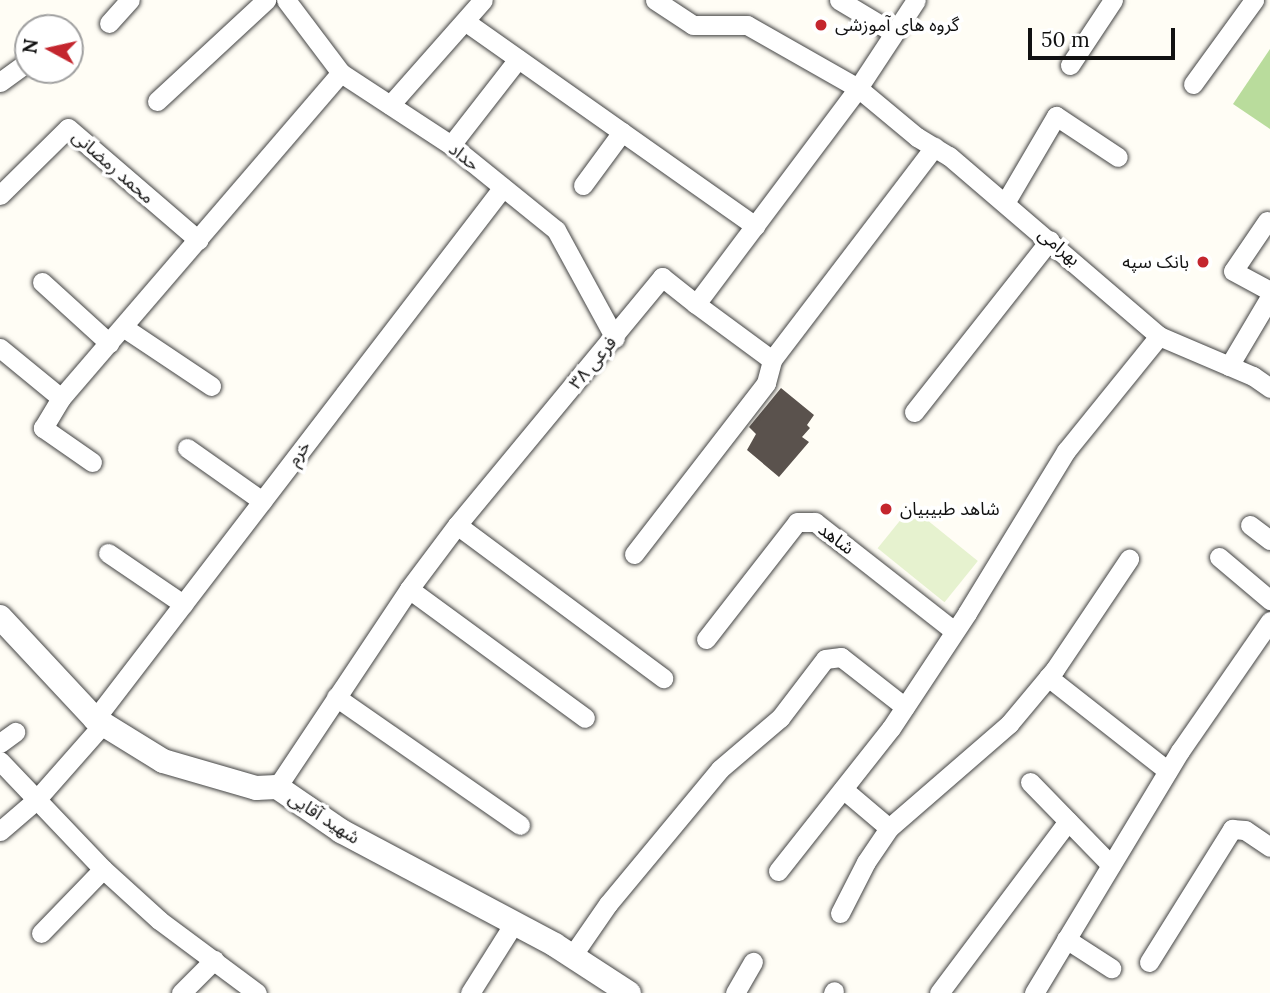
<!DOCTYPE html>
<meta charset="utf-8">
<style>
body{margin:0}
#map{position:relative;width:1270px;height:993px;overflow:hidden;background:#fffdf5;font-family:Lora,"Noto Sans Arabic",serif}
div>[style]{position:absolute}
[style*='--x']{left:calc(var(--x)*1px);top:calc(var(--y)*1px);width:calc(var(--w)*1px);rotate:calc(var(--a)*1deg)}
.forest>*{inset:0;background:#b9dc9c}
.pitch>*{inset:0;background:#e6f2cf;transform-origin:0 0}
.building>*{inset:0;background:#5a524d}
.roads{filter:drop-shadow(0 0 2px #444) drop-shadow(0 0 2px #444)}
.minor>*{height:19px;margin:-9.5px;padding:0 9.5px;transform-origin:9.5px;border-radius:9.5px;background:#fff}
.tertiary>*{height:24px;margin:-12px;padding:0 12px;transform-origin:12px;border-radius:12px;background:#fff}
.dots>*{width:19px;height:19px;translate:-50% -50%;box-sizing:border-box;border:4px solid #fff;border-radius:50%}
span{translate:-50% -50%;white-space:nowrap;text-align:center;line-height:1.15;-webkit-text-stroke:7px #fff;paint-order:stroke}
.poi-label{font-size:18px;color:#111}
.left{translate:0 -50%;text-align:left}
.right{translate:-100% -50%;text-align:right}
.street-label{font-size:18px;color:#111}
.north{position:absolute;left:14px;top:14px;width:70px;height:70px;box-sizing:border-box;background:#fff;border:2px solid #a0a0a0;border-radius:50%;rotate:278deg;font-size:19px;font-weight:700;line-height:28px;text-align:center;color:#111}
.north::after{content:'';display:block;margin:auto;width:24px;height:32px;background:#c4262e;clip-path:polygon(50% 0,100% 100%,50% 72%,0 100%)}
.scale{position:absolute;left:1028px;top:28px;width:147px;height:32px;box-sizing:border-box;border:4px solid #111;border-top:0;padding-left:9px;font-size:21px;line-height:24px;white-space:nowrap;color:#111;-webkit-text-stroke:5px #fff;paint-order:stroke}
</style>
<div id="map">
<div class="forest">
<div style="clip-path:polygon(1270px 49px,1270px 129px,1233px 104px)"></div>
</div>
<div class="pitch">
<div style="left:911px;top:507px;width:86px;height:53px;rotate:39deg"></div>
</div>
<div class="building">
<div style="clip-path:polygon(781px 388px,814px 415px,807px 425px,810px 428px,802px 437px,809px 442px,779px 477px,747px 450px,756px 434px,749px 427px)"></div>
</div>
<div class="roads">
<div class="minor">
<div style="--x:286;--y:0;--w:91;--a:53"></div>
<div style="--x:341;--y:73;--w:131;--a:33.2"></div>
<div style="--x:451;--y:145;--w:135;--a:39"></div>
<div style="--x:556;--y:230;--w:123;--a:61.4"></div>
<div style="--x:655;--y:0;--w:45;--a:33.3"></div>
<div style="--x:693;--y:25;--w:54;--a:0"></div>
<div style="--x:747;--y:25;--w:128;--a:29.6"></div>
<div style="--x:858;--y:88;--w:77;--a:39.7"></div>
<div style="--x:917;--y:137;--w:37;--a:31"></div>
<div style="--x:949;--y:156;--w:277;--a:40.6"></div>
<div style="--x:1159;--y:336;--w:102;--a:23.1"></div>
<div style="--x:1253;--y:376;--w:21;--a:35"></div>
<div style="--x:839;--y:0;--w:64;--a:31"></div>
<div style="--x:466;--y:22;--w:354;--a:35.2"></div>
<div style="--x:109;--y:23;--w:31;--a:-48"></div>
<div style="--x:1070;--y:65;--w:78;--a:-56.5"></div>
<div style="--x:0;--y:82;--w:34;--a:-36"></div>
<div style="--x:1193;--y:84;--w:104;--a:-54"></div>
<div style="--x:157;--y:101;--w:149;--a:-42.8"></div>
<div style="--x:390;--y:105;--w:140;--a:-48.5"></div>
<div style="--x:451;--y:145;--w:109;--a:-52.1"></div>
<div style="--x:583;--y:185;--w:66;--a:-53.7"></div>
<div style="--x:0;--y:195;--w:95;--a:-44.6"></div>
<div style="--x:68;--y:128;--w:172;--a:40.7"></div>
<div style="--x:1005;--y:203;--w:101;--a:-59.6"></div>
<div style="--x:1056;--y:116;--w:74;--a:33.5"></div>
<div style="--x:1267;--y:221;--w:60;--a:124.2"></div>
<div style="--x:1233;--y:271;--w:42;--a:28.4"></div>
<div style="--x:42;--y:282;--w:91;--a:42.3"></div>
<div style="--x:696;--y:304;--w:94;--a:36.4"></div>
<div style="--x:123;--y:327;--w:106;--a:33.8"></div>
<div style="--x:0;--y:348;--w:79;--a:39.3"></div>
<div style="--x:1229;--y:366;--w:80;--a:-59.3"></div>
<div style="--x:914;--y:412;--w:219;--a:-51.7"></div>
<div style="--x:187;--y:448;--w:92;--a:35.2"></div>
<div style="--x:92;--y:462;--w:60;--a:-145.2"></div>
<div style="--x:43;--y:428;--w:35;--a:-59"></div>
<div style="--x:61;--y:398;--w:429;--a:-49.3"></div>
<div style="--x:457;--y:525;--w:257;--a:36.6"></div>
<div style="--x:1250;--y:525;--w:25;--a:37"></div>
<div style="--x:108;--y:553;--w:91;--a:34.2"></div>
<div style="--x:634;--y:554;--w:216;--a:-52.3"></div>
<div style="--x:766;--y:383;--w:24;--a:-75"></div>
<div style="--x:772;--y:360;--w:268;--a:-52.7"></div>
<div style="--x:1219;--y:557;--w:67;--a:40.1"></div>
<div style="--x:409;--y:589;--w:218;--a:36.2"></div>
<div style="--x:706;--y:639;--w:148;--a:-52.1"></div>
<div style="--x:797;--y:522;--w:18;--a:0"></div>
<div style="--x:815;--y:522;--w:177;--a:38.1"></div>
<div style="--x:1048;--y:677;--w:152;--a:38.1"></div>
<div style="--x:336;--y:697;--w:224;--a:34.8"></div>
<div style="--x:95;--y:719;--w:670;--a:-52.51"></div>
<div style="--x:0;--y:743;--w:19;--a:-36"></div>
<div style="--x:0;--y:761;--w:149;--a:46.4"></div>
<div style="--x:103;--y:869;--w:76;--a:42.3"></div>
<div style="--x:159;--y:920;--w:122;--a:36.7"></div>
<div style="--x:1030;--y:782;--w:116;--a:45.7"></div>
<div style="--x:277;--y:787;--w:238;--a:-56.3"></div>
<div style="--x:409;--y:589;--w:80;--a:-53.1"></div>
<div style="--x:457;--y:525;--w:322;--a:-50.4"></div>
<div style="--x:662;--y:277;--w:43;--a:38.5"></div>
<div style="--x:696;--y:304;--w:270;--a:-53.1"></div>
<div style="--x:858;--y:88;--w:105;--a:-56.6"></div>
<div style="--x:843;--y:789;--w:60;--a:40.3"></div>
<div style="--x:0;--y:831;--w:48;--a:-40.7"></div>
<div style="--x:36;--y:800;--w:101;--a:-48.6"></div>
<div style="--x:778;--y:871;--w:182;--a:-51.7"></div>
<div style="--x:891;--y:728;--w:138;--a:-56.5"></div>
<div style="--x:967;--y:613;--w:190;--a:-58.6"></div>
<div style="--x:1066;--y:451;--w:148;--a:-51"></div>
<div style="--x:840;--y:913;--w:57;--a:-63"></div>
<div style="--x:866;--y:862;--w:41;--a:-55.9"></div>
<div style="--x:889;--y:828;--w:159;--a:-40.9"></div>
<div style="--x:1009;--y:724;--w:72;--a:-50.1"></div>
<div style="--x:1055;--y:669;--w:133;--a:-56.1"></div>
<div style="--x:41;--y:933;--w:89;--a:-45.9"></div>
<div style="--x:1066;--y:939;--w:54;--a:32.8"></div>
<div style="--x:572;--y:956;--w:63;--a:-55.3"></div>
<div style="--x:608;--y:904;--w:175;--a:-50.3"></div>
<div style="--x:720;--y:769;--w:79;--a:-40.4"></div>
<div style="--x:780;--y:718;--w:74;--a:-52.7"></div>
<div style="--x:825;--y:659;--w:16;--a:-7"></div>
<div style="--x:841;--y:657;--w:81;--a:38"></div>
<div style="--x:1149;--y:962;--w:157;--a:-58"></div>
<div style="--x:1232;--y:829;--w:13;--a:4"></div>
<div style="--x:1245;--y:830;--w:30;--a:34"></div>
<div style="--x:181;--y:993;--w:47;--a:-45"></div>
<div style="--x:470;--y:993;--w:83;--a:-57.8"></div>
<div style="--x:735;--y:993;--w:36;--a:-60"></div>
<div style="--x:833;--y:993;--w:2;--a:-63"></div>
<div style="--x:939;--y:993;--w:215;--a:-53.1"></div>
<div style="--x:1034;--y:993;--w:283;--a:-58.9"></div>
<div style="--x:1180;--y:751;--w:158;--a:-55.3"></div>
</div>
<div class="tertiary">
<div style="--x:0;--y:617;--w:139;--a:47"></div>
<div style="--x:95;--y:719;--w:80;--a:31.7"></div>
<div style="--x:163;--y:761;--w:97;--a:16.2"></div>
<div style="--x:256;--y:788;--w:21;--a:-3"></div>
<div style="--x:277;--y:787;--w:78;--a:34.5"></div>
<div style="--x:341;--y:831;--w:242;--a:28"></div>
<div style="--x:555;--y:945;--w:88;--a:33"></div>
</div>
</div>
<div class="dots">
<div style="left:821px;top:25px;background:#c4262e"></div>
<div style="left:1203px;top:262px;background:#c4262e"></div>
<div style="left:886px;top:509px;background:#c4262e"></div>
</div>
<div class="poi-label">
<span class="left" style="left:835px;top:25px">گروه های آموزشی</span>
<span class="right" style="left:1189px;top:262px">بانک سپه</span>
<span class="left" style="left:900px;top:509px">شاهد طبیبیان</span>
</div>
<div class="street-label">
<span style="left:464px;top:157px;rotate:38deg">حداد</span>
<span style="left:113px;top:167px;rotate:41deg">محمد رمضانی</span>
<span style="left:1059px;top:247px;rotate:40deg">بهرامی</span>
<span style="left:593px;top:363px;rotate:-50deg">فرعی ۳۸</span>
<span style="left:299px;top:453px;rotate:-53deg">خرم</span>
<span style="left:836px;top:539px;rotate:37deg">شاهد</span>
<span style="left:324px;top:818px;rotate:33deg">شهید آقایی</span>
</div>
<div class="north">N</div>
<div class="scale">50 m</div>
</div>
